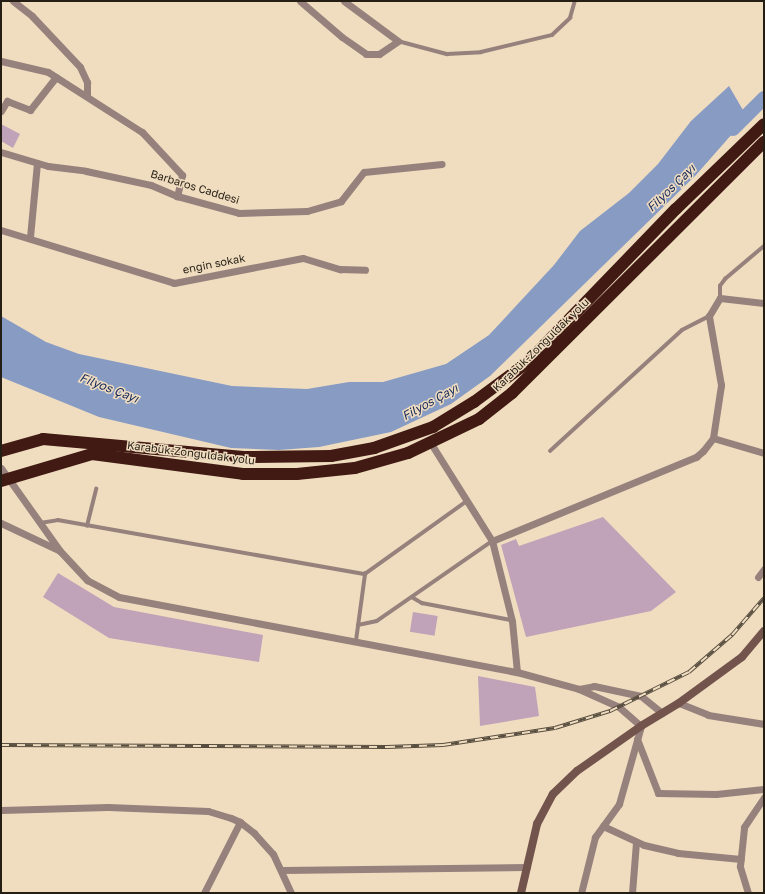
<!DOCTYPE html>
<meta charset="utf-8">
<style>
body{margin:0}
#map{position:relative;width:765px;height:894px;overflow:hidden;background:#f0ddc0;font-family:"Golos Text",sans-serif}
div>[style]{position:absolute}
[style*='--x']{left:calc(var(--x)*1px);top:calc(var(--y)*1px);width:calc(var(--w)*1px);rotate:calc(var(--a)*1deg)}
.water>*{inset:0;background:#879bc3}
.river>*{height:14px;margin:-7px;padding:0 7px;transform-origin:7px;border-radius:7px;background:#879bc3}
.building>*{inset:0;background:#c0a3b8;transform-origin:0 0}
.lane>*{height:3.5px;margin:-1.75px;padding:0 1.75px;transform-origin:1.75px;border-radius:1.75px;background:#97817c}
.street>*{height:7px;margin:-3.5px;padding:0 3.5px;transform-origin:3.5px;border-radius:3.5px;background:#97817c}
.secondary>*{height:8px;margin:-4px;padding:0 4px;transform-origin:4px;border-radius:4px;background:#73544d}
.highway>*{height:12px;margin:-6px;padding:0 6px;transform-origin:6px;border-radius:6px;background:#411a13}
.rail>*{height:4px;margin-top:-2px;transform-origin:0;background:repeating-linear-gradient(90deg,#f0ddc0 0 8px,#574d3e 0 16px);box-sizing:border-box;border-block:1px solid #574d3e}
span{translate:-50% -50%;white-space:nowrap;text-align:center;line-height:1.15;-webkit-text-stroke:3px #f0ddc0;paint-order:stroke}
.street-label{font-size:11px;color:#251e14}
.water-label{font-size:12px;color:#152a5b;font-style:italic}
.frame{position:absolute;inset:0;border:2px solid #251e14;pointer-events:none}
</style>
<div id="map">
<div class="water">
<div style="clip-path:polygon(729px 86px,747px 117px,696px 175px,490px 376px,451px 404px,391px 432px,319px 447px,279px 450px,231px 448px,99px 417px,1px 377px,1px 316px,46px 342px,79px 354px,232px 386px,307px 389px,349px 382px,383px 382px,446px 364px,489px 335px,554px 265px,580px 231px,629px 193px,658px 164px,691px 121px)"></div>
</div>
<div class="river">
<div style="--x:733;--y:129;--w:44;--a:-45"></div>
</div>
<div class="building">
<div style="clip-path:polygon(1px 124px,20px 134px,13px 148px,1px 141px)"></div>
<div style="clip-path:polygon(603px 517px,676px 592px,651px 611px,526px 637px,501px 545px,516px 539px,519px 546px)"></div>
<div style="clip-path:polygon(58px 573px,114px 607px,263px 635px,259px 662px,109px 638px,43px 597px)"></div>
<div style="left:413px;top:612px;width:25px;height:20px;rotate:9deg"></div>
<div style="clip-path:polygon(478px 676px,535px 687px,539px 716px,480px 726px)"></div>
</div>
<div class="lane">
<div style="--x:398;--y:41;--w:51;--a:14.9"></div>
<div style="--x:447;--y:54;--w:34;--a:-3"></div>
<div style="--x:481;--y:52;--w:73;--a:-13.5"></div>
<div style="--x:552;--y:35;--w:25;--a:-43"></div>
<div style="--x:570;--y:18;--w:18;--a:-74"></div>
<div style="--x:720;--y:298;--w:12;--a:-90"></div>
<div style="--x:720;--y:286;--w:9;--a:-54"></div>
<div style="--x:725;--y:279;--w:51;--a:-40.2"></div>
<div style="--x:550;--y:451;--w:179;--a:-42.5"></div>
<div style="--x:682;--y:330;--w:30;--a:-27"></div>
<div style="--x:40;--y:523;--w:18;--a:-9"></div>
<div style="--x:58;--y:520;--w:312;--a:10"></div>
<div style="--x:87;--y:526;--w:38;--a:-76"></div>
<div style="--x:412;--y:597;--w:12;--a:31"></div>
<div style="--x:422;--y:603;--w:91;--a:10.8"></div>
<div style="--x:358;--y:625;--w:19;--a:-12"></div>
<div style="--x:377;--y:621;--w:140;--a:-34.8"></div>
<div style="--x:356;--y:641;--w:68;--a:-82.3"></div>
<div style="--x:365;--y:574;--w:125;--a:-35.6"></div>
</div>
<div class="street">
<div style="--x:13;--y:1;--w:24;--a:38"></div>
<div style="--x:32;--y:16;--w:70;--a:46.7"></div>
<div style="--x:80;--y:67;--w:17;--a:65"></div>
<div style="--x:87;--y:82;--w:13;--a:90"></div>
<div style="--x:300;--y:1;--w:55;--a:40.6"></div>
<div style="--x:342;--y:37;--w:29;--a:35"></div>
<div style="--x:366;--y:54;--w:13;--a:0"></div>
<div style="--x:379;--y:54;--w:23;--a:-34"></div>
<div style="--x:398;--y:41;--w:67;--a:-143.5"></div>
<div style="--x:1;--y:61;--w:48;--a:13.2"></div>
<div style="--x:48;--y:72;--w:112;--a:32.6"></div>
<div style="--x:142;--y:132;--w:59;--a:47.1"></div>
<div style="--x:182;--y:175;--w:22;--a:103"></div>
<div style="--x:1;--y:111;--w:12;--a:-59"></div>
<div style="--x:7;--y:101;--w:25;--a:21"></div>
<div style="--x:30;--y:110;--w:42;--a:-51.8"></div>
<div style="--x:1;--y:152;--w:49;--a:16.6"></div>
<div style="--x:48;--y:166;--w:38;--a:7"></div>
<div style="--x:86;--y:171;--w:66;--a:12.2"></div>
<div style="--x:151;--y:185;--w:28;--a:23"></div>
<div style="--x:177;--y:196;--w:64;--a:15.3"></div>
<div style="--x:239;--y:213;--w:68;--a:-1.7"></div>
<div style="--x:307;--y:211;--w:35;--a:-16"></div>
<div style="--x:341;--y:201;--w:37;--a:-52"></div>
<div style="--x:364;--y:172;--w:78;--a:-5.9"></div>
<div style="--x:1;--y:230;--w:181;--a:17"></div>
<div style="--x:174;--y:283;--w:131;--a:-11"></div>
<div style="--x:303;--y:258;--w:39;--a:17"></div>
<div style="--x:340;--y:269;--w:25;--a:2"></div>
<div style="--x:30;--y:237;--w:74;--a:-84.6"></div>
<div style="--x:713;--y:438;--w:53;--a:16.4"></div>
<div style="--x:430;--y:442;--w:117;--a:57.9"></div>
<div style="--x:1;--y:468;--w:102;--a:54.6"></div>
<div style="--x:60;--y:551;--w:40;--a:47"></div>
<div style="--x:87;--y:580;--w:36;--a:28"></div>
<div style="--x:119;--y:597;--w:405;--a:10.7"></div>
<div style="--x:517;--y:672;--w:64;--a:15.3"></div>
<div style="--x:579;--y:689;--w:44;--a:24.2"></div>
<div style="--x:619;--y:707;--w:29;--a:41"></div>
<div style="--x:641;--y:726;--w:81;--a:105.8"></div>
<div style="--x:619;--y:804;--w:41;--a:126"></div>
<div style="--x:595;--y:837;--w:58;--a:104"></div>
<div style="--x:1;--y:523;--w:63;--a:25.3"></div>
<div style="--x:758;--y:577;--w:10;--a:-53"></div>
<div style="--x:517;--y:672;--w:51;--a:-95.6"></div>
<div style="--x:512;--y:621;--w:82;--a:-104"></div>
<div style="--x:492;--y:541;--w:221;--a:-22.4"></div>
<div style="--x:696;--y:457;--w:9;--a:-41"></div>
<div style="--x:703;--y:451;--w:16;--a:-52"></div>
<div style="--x:713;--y:438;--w:54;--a:-81.4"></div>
<div style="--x:721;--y:385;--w:70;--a:-99.9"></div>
<div style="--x:709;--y:316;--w:21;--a:-59"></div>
<div style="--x:720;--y:298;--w:44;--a:6.5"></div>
<div style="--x:579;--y:689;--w:15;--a:-11"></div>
<div style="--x:594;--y:686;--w:48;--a:12"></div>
<div style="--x:641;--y:696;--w:27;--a:39"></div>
<div style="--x:679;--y:703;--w:31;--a:22"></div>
<div style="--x:708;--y:715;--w:57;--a:9.1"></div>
<div style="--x:637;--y:739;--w:58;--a:68.7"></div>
<div style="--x:658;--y:793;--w:58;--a:1"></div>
<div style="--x:716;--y:794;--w:48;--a:-5.9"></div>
<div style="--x:1;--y:810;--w:107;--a:-1.6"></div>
<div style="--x:108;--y:807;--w:100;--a:2.3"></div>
<div style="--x:208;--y:811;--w:24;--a:17"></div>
<div style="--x:231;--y:818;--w:10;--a:24"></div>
<div style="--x:240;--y:822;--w:80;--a:116.9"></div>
<div style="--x:240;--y:822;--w:18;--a:38"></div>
<div style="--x:254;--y:833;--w:28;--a:48"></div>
<div style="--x:273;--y:854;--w:43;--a:65.2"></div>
<div style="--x:603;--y:826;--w:45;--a:24.9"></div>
<div style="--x:644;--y:845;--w:35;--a:13"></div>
<div style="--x:678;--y:853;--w:63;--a:5.4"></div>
<div style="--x:282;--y:870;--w:245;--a:-0.7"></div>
<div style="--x:632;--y:893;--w:51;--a:-85.5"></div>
<div style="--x:748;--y:893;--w:28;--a:-107"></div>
<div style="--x:740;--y:866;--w:39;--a:-84"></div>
<div style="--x:744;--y:827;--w:36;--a:-56"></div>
</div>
<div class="secondary">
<div style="--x:521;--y:893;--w:71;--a:-76.9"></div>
<div style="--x:537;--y:824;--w:34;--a:-62"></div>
<div style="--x:553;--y:794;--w:33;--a:-44"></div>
<div style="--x:577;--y:771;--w:78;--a:-35.1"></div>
<div style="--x:641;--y:726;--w:44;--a:-31.2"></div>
<div style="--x:679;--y:703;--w:78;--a:-36.1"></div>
<div style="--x:742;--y:657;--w:34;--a:-50"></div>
</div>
<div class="highway">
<div style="--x:1;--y:451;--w:44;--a:-15.9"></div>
<div style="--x:43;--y:439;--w:204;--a:5.1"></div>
<div style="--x:246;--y:457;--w:85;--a:-0.7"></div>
<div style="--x:331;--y:456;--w:44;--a:-10.5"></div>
<div style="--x:374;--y:448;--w:63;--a:-19.6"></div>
<div style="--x:433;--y:427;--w:48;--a:-31.4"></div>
<div style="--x:474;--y:402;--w:67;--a:-36.5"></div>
<div style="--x:528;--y:362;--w:213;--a:-46"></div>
<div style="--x:676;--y:209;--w:122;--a:-44"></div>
<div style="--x:1;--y:481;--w:95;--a:-16.5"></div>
<div style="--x:92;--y:454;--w:152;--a:7.5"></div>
<div style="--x:243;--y:474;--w:54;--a:0"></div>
<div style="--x:297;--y:474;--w:58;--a:-5.9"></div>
<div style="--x:355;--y:468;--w:55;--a:-15.8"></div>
<div style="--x:408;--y:453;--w:79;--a:-25.6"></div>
<div style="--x:479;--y:419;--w:42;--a:-38.2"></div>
<div style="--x:512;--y:393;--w:356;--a:-44.9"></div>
</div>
<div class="rail">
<div style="--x:1;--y:745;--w:386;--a:0.3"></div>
<div style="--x:387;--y:747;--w:56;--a:-2"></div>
<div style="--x:443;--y:745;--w:113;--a:-8.6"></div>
<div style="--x:555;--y:728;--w:58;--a:-17.2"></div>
<div style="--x:610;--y:711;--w:88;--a:-26.3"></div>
<div style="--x:689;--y:672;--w:57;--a:-40.7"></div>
<div style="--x:732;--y:635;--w:49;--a:-49.1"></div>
</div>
<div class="street-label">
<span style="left:195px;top:187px;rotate:17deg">Barbaros Caddesi</span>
<span style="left:214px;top:264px;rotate:-11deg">engin sokak</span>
<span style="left:541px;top:345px;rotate:-44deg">Karabük-Zonguldak yolu</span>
<span style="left:191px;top:453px;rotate:7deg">Karabük-Zonguldak yolu</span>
</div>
<div class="water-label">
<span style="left:671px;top:188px;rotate:-44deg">Filyos Çayı</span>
<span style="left:109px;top:388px;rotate:21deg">Filyos Çayı</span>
<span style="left:430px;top:402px;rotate:-29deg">Filyos Çayı</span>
</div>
<div class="frame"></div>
</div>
